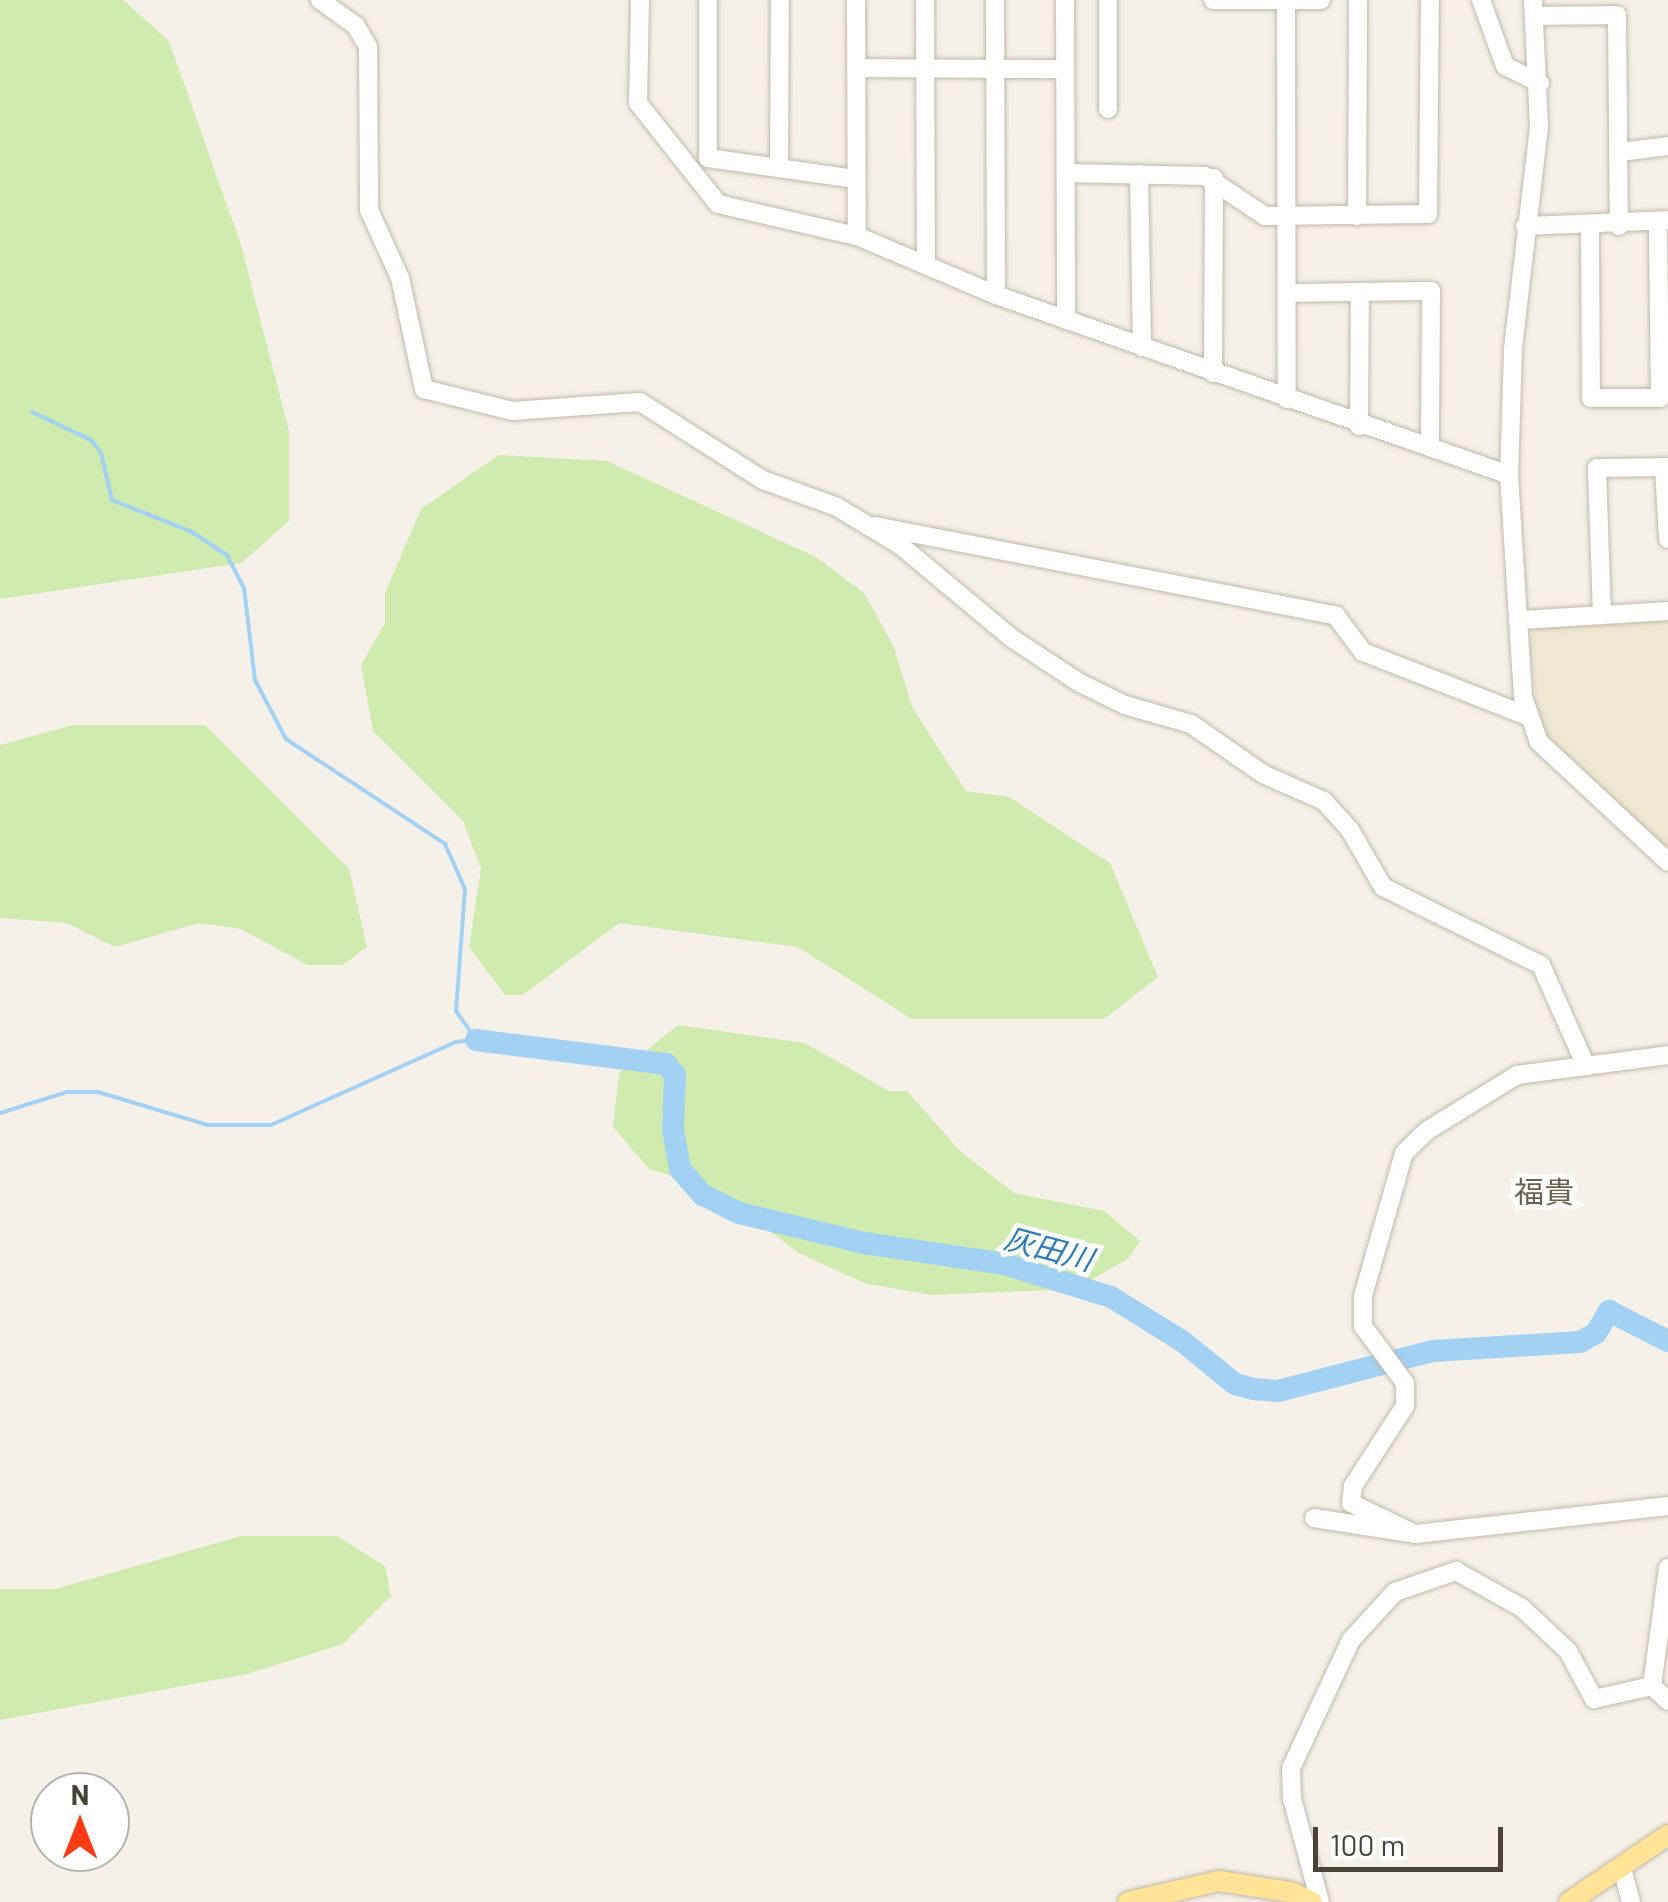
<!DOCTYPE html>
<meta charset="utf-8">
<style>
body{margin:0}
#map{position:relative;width:1668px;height:1902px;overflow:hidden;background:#f5f1e8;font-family:Barlow,"Noto Sans JP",sans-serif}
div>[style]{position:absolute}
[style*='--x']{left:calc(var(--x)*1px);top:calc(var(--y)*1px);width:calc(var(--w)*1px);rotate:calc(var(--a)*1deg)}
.education>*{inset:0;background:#eee7d2}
.green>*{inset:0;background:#cfebaf}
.stream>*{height:4px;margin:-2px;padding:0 2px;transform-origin:2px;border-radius:2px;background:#a2d1f4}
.river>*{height:22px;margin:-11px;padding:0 11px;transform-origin:11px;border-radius:11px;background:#a2d1f4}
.roads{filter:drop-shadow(0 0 2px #c1b9aa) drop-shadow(0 0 2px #c1b9aa)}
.minor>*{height:18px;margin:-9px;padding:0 9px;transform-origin:9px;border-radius:9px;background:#fff}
.major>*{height:20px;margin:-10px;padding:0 10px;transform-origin:10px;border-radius:10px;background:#ffe397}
span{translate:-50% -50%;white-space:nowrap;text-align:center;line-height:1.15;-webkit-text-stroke:9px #fff;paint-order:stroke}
.neighbourhood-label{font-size:30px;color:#6c604d}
.water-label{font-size:30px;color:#2a7bba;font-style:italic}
.north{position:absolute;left:30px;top:1772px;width:100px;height:100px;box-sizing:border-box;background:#fff;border:2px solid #b6b3af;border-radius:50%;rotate:0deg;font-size:28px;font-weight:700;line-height:40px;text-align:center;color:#494236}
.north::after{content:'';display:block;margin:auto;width:35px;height:45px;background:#ff3b15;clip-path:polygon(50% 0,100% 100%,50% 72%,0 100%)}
.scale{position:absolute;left:1313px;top:1827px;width:190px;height:45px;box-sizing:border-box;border:5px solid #494236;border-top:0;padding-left:12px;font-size:30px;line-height:35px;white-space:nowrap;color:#494236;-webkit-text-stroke:8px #fff;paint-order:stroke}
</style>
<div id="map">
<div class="education">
<div style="clip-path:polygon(1668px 619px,1668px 854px,1540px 737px,1529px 644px,1533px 629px,1547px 624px)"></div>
</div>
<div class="green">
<div style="clip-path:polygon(0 0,123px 0,169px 41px,241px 245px,289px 431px,289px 521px,241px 563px,0 599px)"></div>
<div style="clip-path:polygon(499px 455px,607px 461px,816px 557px,864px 593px,894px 647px,912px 707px,966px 791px,1009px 797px,1110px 863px,1158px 977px,1104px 1019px,912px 1019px,798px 947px,619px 923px,523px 995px,505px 995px,469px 947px,481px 869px,463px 821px,373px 731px,361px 665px,385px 623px,385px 593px,421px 509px)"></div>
<div style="clip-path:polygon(73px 725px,205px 725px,349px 869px,367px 947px,343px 965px,307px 965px,241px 929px,199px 923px,115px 947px,67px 923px,0 918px,0 745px)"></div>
<div style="clip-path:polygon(678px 1025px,805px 1043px,889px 1091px,907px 1091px,960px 1151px,1014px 1193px,1104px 1211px,1140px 1241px,1128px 1259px,1074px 1289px,931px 1295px,864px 1283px,799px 1253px,709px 1187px,649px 1169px,613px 1127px,619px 1073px)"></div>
<div style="clip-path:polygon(241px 1536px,337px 1536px,385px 1566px,391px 1596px,343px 1644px,247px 1674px,0 1720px,0 1589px,55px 1589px)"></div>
</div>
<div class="stream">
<div style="--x:32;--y:412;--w:65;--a:25.4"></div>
<div style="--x:91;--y:440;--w:16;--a:52"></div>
<div style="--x:101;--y:453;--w:48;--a:76.8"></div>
<div style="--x:112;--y:500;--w:84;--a:21.7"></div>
<div style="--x:190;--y:531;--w:44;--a:33"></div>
<div style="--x:227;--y:555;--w:37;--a:63"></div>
<div style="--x:244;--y:588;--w:93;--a:83.2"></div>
<div style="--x:255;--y:680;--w:67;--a:62.3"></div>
<div style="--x:286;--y:739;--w:191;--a:33.4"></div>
<div style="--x:445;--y:844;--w:49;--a:66"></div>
<div style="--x:465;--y:889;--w:122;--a:94.2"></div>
<div style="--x:456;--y:1011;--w:35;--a:55"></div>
<div style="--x:0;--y:1113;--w:70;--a:-17.4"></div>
<div style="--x:67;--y:1092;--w:31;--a:0"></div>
<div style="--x:98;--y:1092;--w:115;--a:16.7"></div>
<div style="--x:208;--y:1125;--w:63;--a:0"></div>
<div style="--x:271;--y:1125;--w:203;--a:-24.2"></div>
<div style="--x:456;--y:1042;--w:17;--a:-7"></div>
</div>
<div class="river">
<div style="--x:476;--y:1040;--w:192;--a:7.2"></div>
<div style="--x:666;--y:1064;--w:14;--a:51"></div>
<div style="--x:675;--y:1075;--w:54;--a:92.1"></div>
<div style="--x:673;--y:1129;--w:41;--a:80.1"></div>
<div style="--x:680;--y:1169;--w:35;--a:49"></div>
<div style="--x:703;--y:1195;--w:40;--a:26.6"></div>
<div style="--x:739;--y:1213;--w:129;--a:13.5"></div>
<div style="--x:864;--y:1243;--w:142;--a:8.5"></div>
<div style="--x:1004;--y:1264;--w:112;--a:17.1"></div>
<div style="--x:1111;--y:1297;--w:84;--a:31.8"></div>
<div style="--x:1182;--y:1341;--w:68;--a:39.1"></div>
<div style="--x:1235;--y:1384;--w:20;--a:15"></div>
<div style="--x:1254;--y:1389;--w:24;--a:5"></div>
<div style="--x:1278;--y:1391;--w:160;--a:-14.5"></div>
<div style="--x:1433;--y:1351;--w:147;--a:-3.5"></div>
<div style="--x:1580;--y:1342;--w:18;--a:-29"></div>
<div style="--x:1596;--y:1333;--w:26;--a:-59"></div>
<div style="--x:1609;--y:1311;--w:66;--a:27"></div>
</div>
<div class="roads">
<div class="minor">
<div style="--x:320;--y:0;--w:44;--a:35.8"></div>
<div style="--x:356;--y:26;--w:24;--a:60"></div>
<div style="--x:368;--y:47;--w:163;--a:89.6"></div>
<div style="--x:369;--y:210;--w:75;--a:65.5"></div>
<div style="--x:400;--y:278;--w:114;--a:77.8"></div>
<div style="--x:424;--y:389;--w:91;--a:14"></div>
<div style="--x:512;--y:411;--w:128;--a:-4"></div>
<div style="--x:640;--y:402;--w:146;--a:32.4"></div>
<div style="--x:763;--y:480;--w:79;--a:20"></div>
<div style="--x:837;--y:507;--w:74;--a:31.1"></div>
<div style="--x:900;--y:545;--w:147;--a:39.8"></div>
<div style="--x:1013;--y:639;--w:80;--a:33.3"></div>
<div style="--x:1080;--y:683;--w:50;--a:26.1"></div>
<div style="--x:1125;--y:705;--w:69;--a:16.1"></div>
<div style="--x:1191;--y:724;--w:88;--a:34.8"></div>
<div style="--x:1263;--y:774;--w:67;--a:23.9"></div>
<div style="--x:1324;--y:801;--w:39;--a:48"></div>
<div style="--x:1350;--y:830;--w:66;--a:59.9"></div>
<div style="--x:1383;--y:887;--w:176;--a:26.3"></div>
<div style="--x:1541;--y:965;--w:111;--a:66"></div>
<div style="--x:640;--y:0;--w:103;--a:91.1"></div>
<div style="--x:638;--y:103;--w:129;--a:51.6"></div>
<div style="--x:718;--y:204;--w:143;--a:13"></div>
<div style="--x:857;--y:236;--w:151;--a:23"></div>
<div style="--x:996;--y:295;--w:544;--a:19.33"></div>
<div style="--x:708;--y:0;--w:158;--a:90"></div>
<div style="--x:708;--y:158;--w:148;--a:8.1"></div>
<div style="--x:856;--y:0;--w:236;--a:89.8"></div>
<div style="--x:925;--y:0;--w:262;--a:89.8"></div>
<div style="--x:995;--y:0;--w:295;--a:89.8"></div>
<div style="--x:1065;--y:0;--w:320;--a:89.8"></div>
<div style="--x:1213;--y:0;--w:108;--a:0"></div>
<div style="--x:1481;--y:0;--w:70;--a:70"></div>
<div style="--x:1505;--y:66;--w:39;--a:26"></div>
<div style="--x:1533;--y:0;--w:127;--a:87.3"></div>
<div style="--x:1539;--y:127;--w:225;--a:96.7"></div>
<div style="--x:1513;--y:350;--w:125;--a:91.8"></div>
<div style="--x:1509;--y:475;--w:222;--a:86.4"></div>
<div style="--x:1523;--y:697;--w:48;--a:70.4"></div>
<div style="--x:1539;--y:742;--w:176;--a:42.9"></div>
<div style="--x:1286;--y:1;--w:398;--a:89.9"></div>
<div style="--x:1536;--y:16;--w:81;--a:-0.7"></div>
<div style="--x:1617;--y:15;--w:211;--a:89.5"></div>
<div style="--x:856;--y:68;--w:208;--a:0.3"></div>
<div style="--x:1108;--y:109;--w:109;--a:-90"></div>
<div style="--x:1620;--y:152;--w:48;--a:-7.1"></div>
<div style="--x:779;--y:168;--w:168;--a:-89.7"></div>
<div style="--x:1067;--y:173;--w:138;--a:1.2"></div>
<div style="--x:1205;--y:176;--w:72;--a:33.7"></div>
<div style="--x:1265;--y:216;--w:163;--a:-0.7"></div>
<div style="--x:1428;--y:214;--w:214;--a:-89.5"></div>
<div style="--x:1139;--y:174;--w:173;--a:89"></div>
<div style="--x:1357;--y:216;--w:216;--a:-89.7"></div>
<div style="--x:1525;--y:226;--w:143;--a:-2.4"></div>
<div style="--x:1590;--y:226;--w:172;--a:89.7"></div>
<div style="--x:1591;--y:398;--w:69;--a:0"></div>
<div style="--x:1660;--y:398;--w:175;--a:-90.7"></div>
<div style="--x:1287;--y:293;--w:144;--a:-0.8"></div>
<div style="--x:1431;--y:291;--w:156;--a:90.4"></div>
<div style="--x:1213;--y:373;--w:195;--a:-89.7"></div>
<div style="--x:1359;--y:426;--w:134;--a:-89.6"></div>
<div style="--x:1664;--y:467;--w:72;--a:86.8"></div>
<div style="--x:875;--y:526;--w:470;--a:11"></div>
<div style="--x:1336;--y:616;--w:45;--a:53.1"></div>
<div style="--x:1363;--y:652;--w:176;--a:21.3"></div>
<div style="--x:1602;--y:614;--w:146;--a:-92"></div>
<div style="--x:1597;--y:468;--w:71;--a:-0.8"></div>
<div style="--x:1522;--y:620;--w:146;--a:-3.5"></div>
<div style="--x:1314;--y:1518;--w:102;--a:9"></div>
<div style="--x:1415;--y:1534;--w:255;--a:-6.3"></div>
<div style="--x:1415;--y:1534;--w:71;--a:-154.2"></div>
<div style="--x:1351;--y:1503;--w:17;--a:-83"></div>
<div style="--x:1353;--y:1486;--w:95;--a:-57"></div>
<div style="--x:1405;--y:1406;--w:23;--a:-90"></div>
<div style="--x:1405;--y:1383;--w:71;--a:-126.4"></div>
<div style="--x:1363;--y:1326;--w:30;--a:-90"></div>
<div style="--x:1363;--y:1296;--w:149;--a:-74"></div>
<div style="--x:1404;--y:1153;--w:33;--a:-44"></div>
<div style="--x:1428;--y:1130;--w:105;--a:-31.7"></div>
<div style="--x:1517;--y:1075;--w:152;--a:-7.5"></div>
<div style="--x:1652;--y:1686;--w:119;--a:-82.3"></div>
<div style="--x:1652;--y:1686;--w:22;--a:43"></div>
<div style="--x:1622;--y:1868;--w:35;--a:75"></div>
<div style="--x:1320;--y:1902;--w:108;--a:-105.1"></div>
<div style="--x:1292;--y:1798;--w:30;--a:-92"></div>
<div style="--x:1291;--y:1768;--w:141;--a:-64.9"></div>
<div style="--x:1351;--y:1640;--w:65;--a:-47.5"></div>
<div style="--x:1395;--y:1592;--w:65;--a:-19"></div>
<div style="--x:1456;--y:1571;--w:76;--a:29.3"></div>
<div style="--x:1522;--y:1608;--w:63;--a:43.1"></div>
<div style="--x:1568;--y:1651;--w:55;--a:61.6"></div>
<div style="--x:1594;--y:1699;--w:59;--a:-12.6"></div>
</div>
<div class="major">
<div style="--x:1128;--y:1902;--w:93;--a:-13"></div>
<div style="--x:1219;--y:1881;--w:73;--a:8.7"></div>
<div style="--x:1291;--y:1892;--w:23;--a:25"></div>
<div style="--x:1569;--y:1902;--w:120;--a:-34.1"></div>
</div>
</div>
<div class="neighbourhood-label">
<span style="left:1544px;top:1191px">福貴</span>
</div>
<div class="water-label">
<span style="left:1049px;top:1248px;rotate:15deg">灰田川</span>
</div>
<div class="north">N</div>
<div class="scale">100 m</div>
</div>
